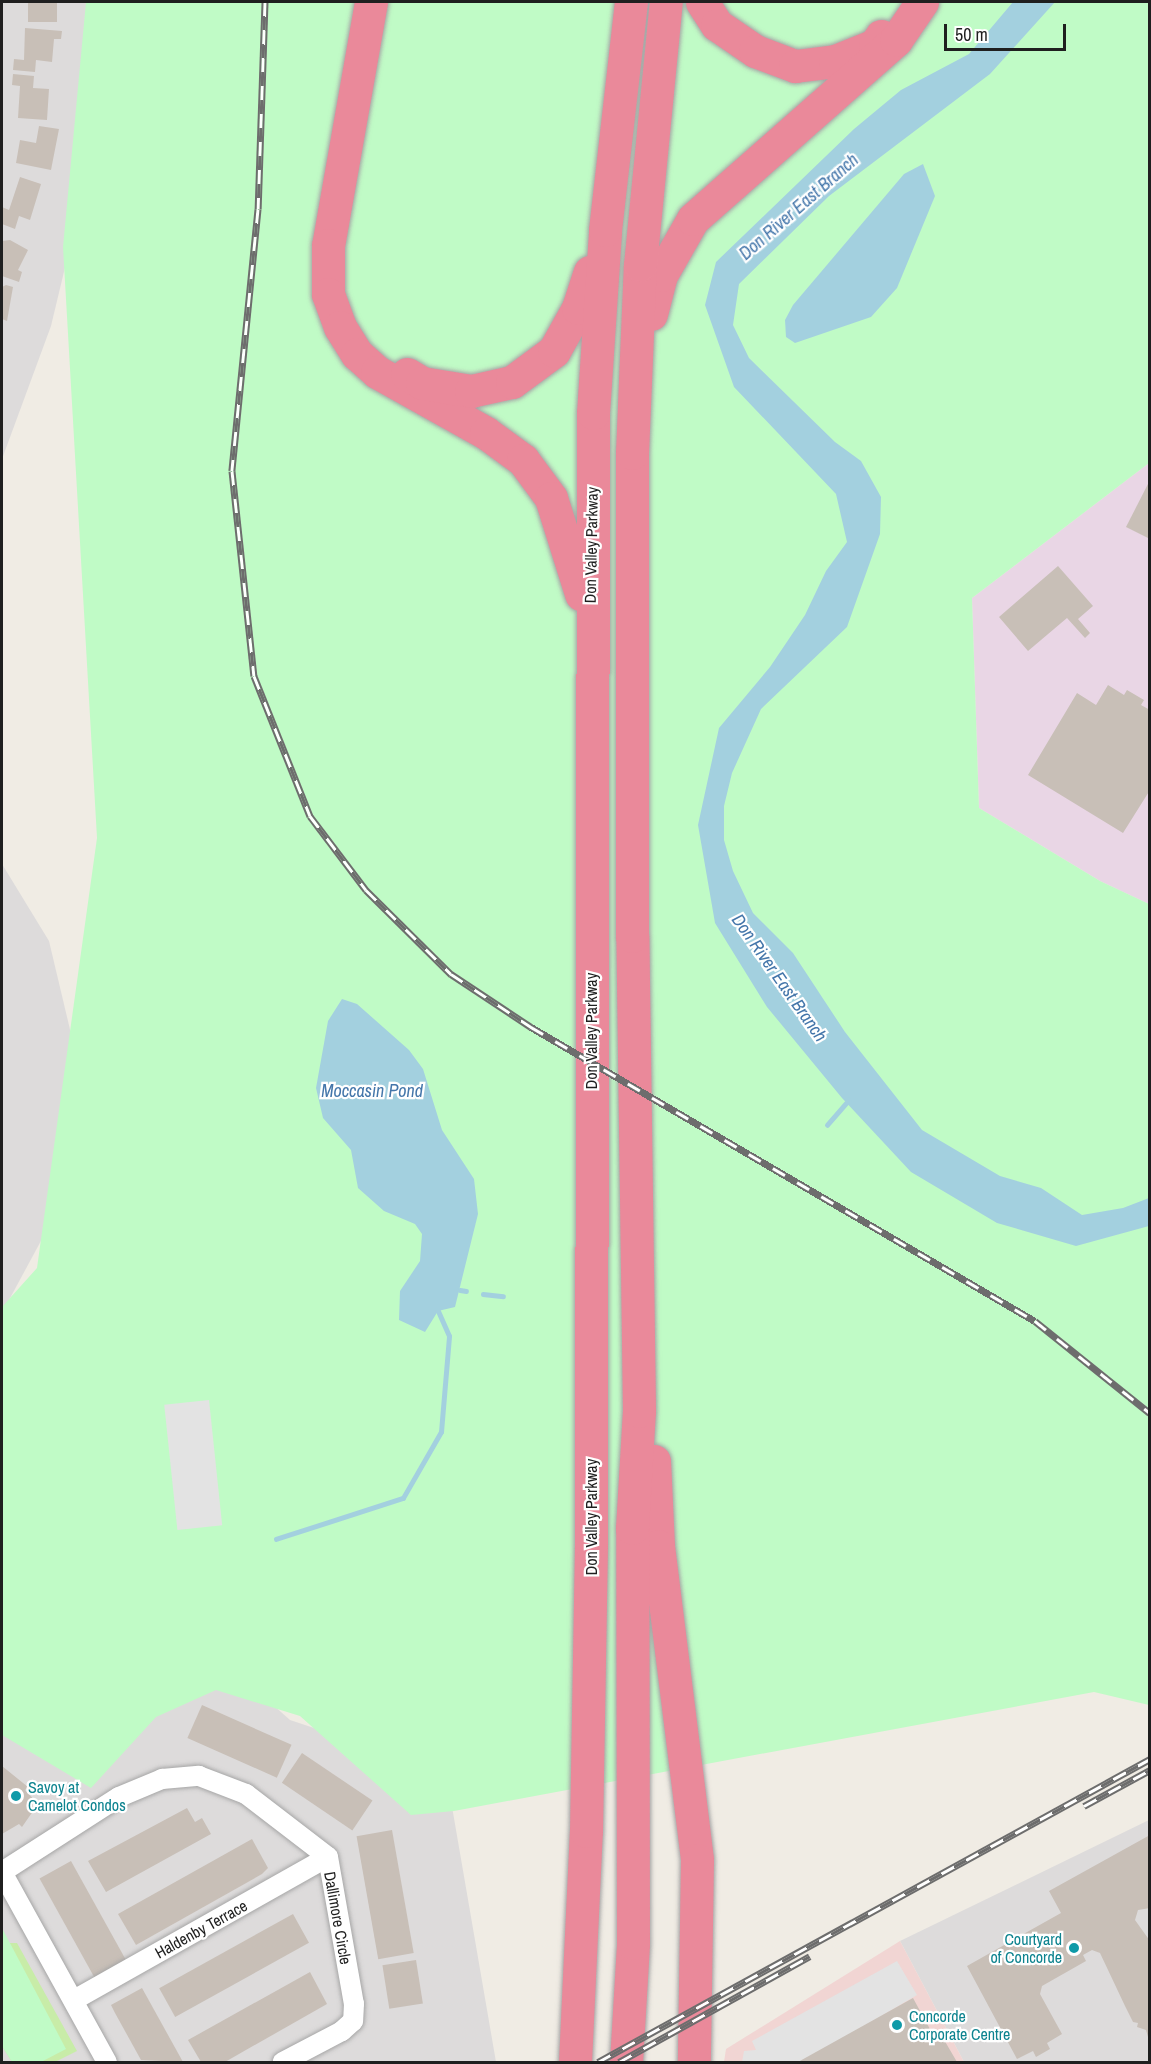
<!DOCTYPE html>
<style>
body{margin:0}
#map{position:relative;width:1151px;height:2064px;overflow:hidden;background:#f0ece4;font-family:"Archivo Narrow",sans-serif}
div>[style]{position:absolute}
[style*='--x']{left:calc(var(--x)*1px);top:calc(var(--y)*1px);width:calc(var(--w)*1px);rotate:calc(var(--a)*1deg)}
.residential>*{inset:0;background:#dddbdb}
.commercial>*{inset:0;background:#f1d5d3}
.industrial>*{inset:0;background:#e9d6e5}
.grass>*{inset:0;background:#c8eca8}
.park>*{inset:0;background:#c0fbc6}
.parking>*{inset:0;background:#e3e3e3;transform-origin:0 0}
.water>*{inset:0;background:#a3d0df}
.stream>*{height:4.5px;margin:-2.25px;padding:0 2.25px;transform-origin:2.25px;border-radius:2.25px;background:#a3d0df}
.building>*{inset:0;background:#c8bfb7;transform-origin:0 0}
.roads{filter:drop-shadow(0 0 2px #a6a6a6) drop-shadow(0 0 2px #a6a6a6)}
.minor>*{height:20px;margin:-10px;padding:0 10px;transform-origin:10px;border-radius:10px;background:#fff}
.motorway>*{height:33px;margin:-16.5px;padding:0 16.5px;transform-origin:16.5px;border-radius:16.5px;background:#ea899a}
.rail>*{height:7px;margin-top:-3.5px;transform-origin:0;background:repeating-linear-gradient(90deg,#fff 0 14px,#6d6d6d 0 28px);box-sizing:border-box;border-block:2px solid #6d6d6d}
.dots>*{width:16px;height:16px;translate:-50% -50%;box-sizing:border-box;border:3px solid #fff;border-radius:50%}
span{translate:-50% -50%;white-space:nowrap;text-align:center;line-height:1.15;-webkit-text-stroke:4.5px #fff;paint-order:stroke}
.street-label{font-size:16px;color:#1f1f1f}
.culture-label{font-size:16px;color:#0d838f}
.left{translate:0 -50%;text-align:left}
.right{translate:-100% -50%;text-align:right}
.water-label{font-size:18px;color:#4476aa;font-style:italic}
.frame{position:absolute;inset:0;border:3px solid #1f1f1f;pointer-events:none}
.scale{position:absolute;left:944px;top:24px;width:122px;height:27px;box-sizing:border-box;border:3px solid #1f1f1f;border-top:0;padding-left:8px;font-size:18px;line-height:21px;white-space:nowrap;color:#1f1f1f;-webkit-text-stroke:4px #fff;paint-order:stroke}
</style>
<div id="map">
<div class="residential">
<div style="clip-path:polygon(2px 2px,108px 2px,108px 88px,51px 326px,2px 459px)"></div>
<div style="clip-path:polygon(2px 864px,49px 941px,96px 1139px,2px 1313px)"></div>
<div style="clip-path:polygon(211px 1650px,290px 1720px,329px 1733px,440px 1737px,496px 2062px,2px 2062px,2px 1700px)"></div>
<div style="clip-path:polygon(1149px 1820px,1149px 2062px,964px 2062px,900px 1941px)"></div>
</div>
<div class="commercial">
<div style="clip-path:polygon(900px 1941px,964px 2062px,724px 2062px,726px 2049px)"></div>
</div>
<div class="industrial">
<div style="clip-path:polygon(1149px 463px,1149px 904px,1100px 881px,979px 808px,972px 598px)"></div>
</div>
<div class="grass">
<div style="clip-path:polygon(2px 1943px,17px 1943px,77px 2051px,55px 2062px,12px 2062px,2px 2046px)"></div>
</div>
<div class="park">
<div style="clip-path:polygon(86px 2px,1149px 2px,1149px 463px,972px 598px,979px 808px,1100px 881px,1149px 904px,1149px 1705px,1094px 1692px,454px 1811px,411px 1815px,300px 1716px,216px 1690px,156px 1717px,91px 1788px,2px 1735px,2px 1307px,37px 1268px,97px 838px,63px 247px)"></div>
<div style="clip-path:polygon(2px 1928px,66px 2049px,41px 2062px,12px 2062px,2px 2046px)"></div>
</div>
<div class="parking">
<div style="left:209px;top:1400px;width:126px;height:45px;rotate:84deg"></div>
<div style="clip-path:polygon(897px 1961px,917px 1995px,803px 2062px,742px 2062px,744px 2051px,756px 2050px,752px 2041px)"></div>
</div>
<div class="water">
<div style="clip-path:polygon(1013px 2px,1055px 2px,990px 74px,829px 196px,739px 284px,733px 325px,749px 358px,835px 442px,861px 461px,881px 497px,880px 534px,847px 627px,761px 709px,732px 773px,724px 806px,724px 840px,733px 871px,753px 913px,793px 953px,845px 1032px,922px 1130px,1000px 1176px,1041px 1188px,1082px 1215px,1123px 1208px,1149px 1198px,1149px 1226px,1076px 1246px,997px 1223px,911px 1172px,842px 1098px,767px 1007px,715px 923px,698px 825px,719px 728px,770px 667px,805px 615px,826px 571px,847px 542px,836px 494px,734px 387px,705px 305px,716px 262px,854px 129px,901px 90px,969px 54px)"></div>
<div style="clip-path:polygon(923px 164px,935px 196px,897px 288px,871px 317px,795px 343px,786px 337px,785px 320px,793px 305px,904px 174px)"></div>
<div style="clip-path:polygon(342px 999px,357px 1004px,409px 1050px,423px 1069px,442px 1130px,474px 1179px,478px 1214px,455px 1307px,438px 1311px,425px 1332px,399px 1320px,400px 1291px,420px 1261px,422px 1234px,415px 1224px,384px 1211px,358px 1188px,351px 1150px,323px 1118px,316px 1088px,328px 1021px)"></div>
</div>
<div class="stream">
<div style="--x:827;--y:1125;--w:33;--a:-49"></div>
<div style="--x:460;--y:1290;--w:6;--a:9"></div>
<div style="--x:483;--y:1294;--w:20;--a:6"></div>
<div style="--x:276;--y:1539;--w:133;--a:-17.9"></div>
<div style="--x:403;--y:1498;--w:76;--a:-60.1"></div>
<div style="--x:441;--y:1432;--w:96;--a:-85.2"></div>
<div style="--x:449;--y:1336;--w:27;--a:-114"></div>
</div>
<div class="building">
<div style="left:28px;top:2px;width:29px;height:20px"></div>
<div style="clip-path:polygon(25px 28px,62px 31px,61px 39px,54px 39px,52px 62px,36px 60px,35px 72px,13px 70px,14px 59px,24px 60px)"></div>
<div style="clip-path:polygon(13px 74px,34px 76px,33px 88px,49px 89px,47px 120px,18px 118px,20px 86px,12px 85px)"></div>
<div style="clip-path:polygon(39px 126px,59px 129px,51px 170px,16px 163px,20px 140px,36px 143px)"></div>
<div style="clip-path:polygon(20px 177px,41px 184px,30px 220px,19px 216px,15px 229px,2px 224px,2px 207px,9px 210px)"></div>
<div style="clip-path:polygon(10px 240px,28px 250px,18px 270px,22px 272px,19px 282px,2px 276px,2px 241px)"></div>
<div style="clip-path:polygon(6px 285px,13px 287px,7px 321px,2px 319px,2px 287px)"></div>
<div style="clip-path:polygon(1150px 480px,1150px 539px,1126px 527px)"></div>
<div style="clip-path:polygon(1058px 566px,1093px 606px,1078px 619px,1090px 633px,1085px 638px,1067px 618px,1028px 651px,999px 617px)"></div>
<div style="clip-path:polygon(1108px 685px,1124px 695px,1127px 690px,1144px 700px,1141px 705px,1150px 710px,1150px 790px,1123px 833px,1028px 775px,1077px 693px,1096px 705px)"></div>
<div style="left:202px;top:1705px;width:98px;height:36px;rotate:24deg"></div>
<div style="left:302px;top:1753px;width:85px;height:36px;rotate:34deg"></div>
<div style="clip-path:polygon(2px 1766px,28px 1787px,25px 1790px,38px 1804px,22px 1827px,19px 1824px,2px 1834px)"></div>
<div style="clip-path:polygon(187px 1808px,195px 1822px,202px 1818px,211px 1834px,106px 1892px,88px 1861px)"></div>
<div style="left:392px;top:1830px;width:125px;height:36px;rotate:80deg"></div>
<div style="clip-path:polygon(1150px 1835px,1150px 1908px,1138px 1910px,1135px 1920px,1150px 1941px,1150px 2044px,1146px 2030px,1137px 2027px,1138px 2023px,1133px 2022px,1125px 2006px,1100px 1953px,1092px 1950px,1083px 1955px,1086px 1961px,1042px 1986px,1040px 1994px,1062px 2034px,1047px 2043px,1050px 2049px,1036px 2057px,1033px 2051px,1017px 2059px,967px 1966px,1061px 1913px,1049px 1891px)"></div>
<div style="clip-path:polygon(252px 1839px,268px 1868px,262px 1874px,136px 1945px,118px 1914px)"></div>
<div style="left:71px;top:1861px;width:113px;height:36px;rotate:61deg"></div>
<div style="left:293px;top:1914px;width:33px;height:153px;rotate:61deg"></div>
<div style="left:416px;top:1960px;width:44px;height:34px;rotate:81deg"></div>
<div style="clip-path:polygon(310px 1972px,327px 2004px,225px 2062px,201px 2062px,188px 2040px)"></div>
<div style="clip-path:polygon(142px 1988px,183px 2062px,141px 2060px,115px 2013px,111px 2005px)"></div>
<div style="clip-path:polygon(913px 1998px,937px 2042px,943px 2038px,957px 2062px,798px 2062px)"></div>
</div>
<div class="roads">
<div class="minor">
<div style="--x:2;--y:1872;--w:139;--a:-32.7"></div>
<div style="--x:119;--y:1797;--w:47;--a:-22.7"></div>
<div style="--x:162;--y:1779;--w:37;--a:-5"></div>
<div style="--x:199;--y:1776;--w:50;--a:21"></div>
<div style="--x:246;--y:1794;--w:103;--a:37.5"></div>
<div style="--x:328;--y:1857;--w:149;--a:80"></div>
<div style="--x:354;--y:2004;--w:17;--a:93"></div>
<div style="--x:353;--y:2021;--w:15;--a:138"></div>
<div style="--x:342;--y:2031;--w:67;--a:152.3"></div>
<div style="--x:2;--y:1872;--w:217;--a:61.1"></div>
<div style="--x:74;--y:2000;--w:291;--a:-29.4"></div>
</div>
<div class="motorway">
<div style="--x:371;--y:2;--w:247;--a:100"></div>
<div style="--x:328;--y:245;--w:49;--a:90"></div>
<div style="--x:328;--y:294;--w:35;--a:70"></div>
<div style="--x:340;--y:327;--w:32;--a:58"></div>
<div style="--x:357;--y:354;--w:27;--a:42"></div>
<div style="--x:377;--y:372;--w:125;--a:29.2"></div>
<div style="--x:486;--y:433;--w:46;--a:36.1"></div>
<div style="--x:523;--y:460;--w:47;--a:53.6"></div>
<div style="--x:551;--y:498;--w:101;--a:72.6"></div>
<div style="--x:702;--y:2;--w:27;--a:57"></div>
<div style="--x:717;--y:25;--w:46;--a:34.4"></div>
<div style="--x:755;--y:51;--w:43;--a:20.6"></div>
<div style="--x:795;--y:66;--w:40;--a:-7.1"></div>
<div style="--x:835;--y:61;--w:43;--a:-21.8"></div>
<div style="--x:875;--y:45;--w:11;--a:-56"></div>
<div style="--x:651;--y:314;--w:40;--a:-75.6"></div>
<div style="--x:661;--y:275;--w:64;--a:-60.3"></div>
<div style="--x:693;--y:219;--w:271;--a:-41.4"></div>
<div style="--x:896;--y:40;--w:46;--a:-55.6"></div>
<div style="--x:407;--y:374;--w:17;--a:31"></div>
<div style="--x:422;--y:383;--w:50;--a:9.3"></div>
<div style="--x:471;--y:391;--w:42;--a:-12.4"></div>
<div style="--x:512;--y:382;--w:52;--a:-36.4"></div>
<div style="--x:554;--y:351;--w:49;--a:-60.8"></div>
<div style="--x:578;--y:308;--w:38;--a:-72"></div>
<div style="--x:654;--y:1461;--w:85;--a:87.3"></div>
<div style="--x:658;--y:1546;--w:316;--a:82.9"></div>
<div style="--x:697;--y:1860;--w:202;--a:90.9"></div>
<div style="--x:575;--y:2062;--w:231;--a:-87.3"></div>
<div style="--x:586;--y:1831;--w:288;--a:-89"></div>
<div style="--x:591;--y:1543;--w:1130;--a:-89.9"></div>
<div style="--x:593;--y:413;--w:183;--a:-86.2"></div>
<div style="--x:605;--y:230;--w:229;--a:-83.5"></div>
<div style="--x:626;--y:2062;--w:119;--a:-86.6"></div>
<div style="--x:633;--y:1943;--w:415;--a:-90.1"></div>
<div style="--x:632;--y:1528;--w:117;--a:-86.6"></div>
<div style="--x:639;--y:1411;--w:475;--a:-90.8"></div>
<div style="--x:632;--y:936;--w:483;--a:-90"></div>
<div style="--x:632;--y:453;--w:188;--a:-87.6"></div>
<div style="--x:640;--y:265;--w:264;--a:-84.4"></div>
</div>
</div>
<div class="rail">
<div style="--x:265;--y:2;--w:207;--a:91.9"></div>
<div style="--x:258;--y:209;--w:263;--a:95.7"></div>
<div style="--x:232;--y:471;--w:206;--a:83.9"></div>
<div style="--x:254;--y:676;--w:151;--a:68.2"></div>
<div style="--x:310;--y:816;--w:93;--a:52.9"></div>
<div style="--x:366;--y:890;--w:120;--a:44.7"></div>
<div style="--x:451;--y:974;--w:96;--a:33.5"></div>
<div style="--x:531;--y:1027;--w:583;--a:30.26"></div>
<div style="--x:1035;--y:1321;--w:147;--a:38.7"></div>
<div style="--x:1084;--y:1806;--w:75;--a:-28.6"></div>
<div style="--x:598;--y:2062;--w:630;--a:-28.76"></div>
<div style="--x:619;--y:2062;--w:218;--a:-29"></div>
</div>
<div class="dots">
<div style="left:16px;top:1796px;background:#0f9aa8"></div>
<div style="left:1074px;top:1948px;background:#0f9aa8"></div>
<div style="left:897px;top:2025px;background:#0f9aa8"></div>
</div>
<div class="street-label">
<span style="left:591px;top:545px;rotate:-89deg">Don Valley Parkway</span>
<span style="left:591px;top:1031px;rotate:-90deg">Don Valley Parkway</span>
<span style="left:591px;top:1517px;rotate:-90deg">Don Valley Parkway</span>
<span style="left:338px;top:1918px;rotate:80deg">Dallimore Circle</span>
<span style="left:201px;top:1929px;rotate:-29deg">Haldenby Terrace</span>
</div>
<div class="culture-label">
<span class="left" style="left:28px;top:1796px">Savoy at<br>Camelot Condos</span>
<span class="right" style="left:1062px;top:1948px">Courtyard<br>of Concorde</span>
<span class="left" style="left:909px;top:2025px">Concorde<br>Corporate Centre</span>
</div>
<div class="water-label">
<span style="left:799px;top:207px;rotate:-41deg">Don River East Branch</span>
<span style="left:779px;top:978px;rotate:55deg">Don River East Branch</span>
<span style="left:372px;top:1091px">Moccasin Pond</span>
</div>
<div class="frame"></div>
<div class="scale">50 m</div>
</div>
